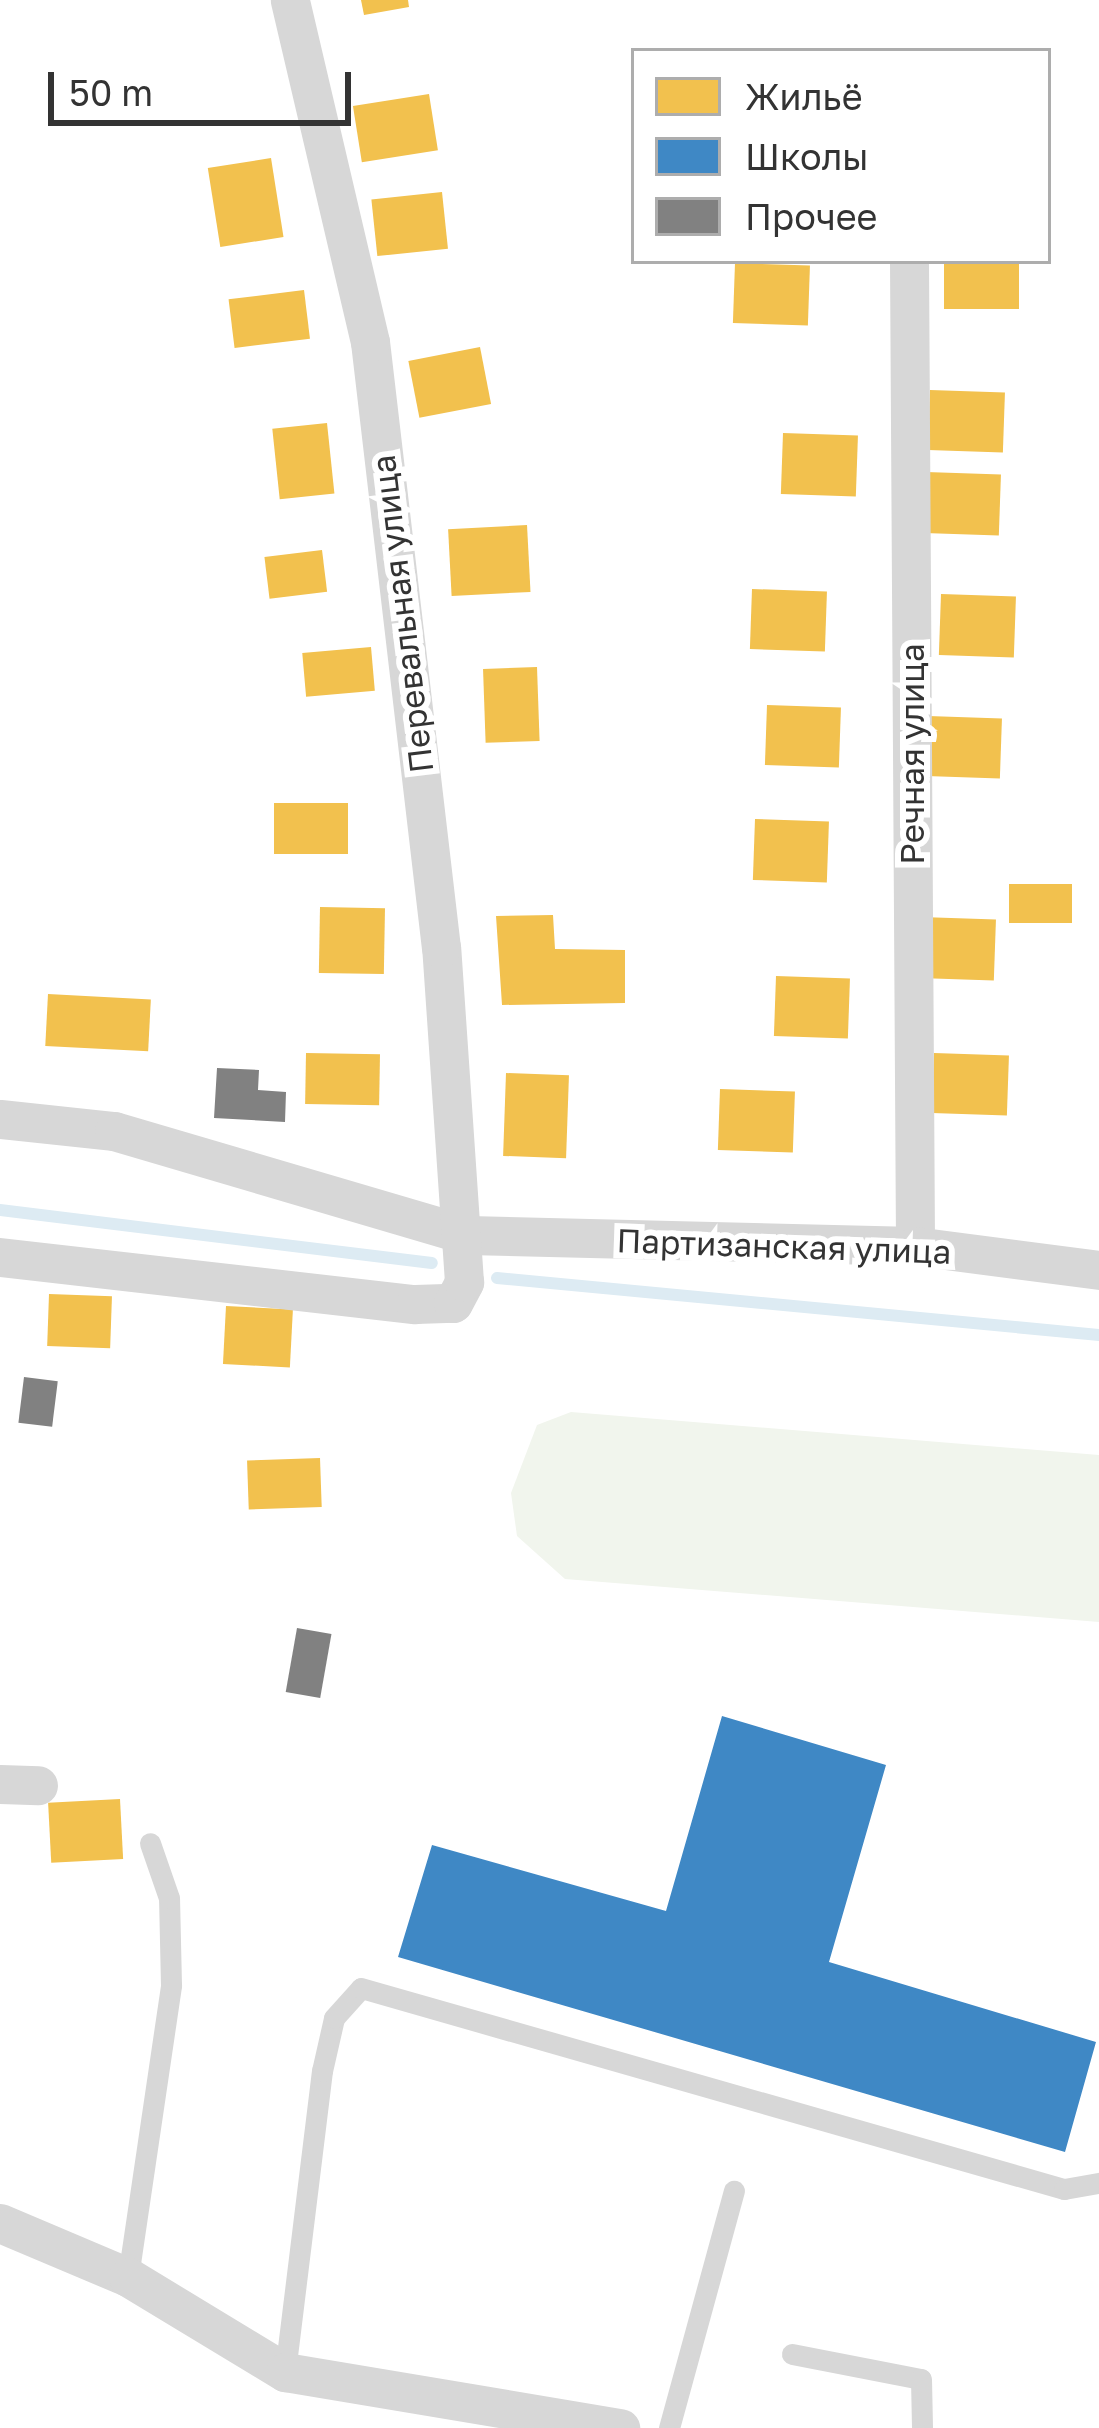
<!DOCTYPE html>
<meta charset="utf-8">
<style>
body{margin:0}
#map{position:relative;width:1099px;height:2428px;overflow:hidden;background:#fff;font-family:"Golos Text",sans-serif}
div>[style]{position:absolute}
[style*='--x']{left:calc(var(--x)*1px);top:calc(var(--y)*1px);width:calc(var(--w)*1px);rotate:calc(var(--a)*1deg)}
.green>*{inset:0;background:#f1f5ed}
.homes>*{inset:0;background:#f2c14e;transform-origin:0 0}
.schools>*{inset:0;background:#3f88c5}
.stream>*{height:12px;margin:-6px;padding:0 6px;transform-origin:6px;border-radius:6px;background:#ddebf3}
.building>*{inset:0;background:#818181;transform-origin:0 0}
.service>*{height:21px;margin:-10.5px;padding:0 10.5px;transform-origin:10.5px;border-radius:10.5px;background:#d7d7d7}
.minor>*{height:39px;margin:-19.5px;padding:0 19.5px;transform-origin:19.5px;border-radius:19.5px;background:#d7d7d7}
span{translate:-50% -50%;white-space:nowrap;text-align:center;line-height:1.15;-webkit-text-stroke:12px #fff;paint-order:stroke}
.street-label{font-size:33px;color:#333}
.legend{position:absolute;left:631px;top:48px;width:420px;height:216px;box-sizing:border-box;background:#fff;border:3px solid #adadad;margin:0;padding:15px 21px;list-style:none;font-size:36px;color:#333}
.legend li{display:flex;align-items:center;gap:24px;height:60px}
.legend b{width:60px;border:3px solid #adadad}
.scale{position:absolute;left:48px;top:72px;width:303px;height:54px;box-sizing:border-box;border:6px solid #333;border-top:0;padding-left:15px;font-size:36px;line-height:42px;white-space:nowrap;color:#333;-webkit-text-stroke:9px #fff;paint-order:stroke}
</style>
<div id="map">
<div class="green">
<div style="clip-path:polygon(571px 1412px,1099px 1455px,1099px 1622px,565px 1579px,517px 1536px,511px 1493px,537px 1425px)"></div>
</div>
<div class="homes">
<div style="clip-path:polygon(361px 0,408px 0,409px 7px,364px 15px)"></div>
<div style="left:429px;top:94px;width:57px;height:77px;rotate:81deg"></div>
<div style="left:271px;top:158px;width:80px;height:64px;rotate:81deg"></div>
<div style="left:442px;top:192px;width:57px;height:71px;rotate:84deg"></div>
<div style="left:944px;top:261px;width:75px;height:48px"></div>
<div style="left:735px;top:263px;width:75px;height:60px;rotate:2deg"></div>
<div style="left:304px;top:290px;width:49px;height:76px;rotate:83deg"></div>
<div style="left:480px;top:347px;width:58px;height:73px;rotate:79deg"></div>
<div style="left:930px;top:390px;width:75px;height:60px;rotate:2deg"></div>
<div style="left:327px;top:423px;width:71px;height:55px;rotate:84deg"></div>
<div style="left:783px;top:433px;width:75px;height:61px;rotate:2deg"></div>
<div style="left:926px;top:472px;width:75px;height:61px;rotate:2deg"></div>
<div style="left:527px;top:525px;width:67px;height:79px;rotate:87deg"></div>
<div style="left:322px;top:550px;width:42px;height:58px;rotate:83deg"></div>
<div style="left:752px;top:589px;width:75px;height:60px;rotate:2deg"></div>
<div style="left:941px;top:594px;width:75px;height:61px;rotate:2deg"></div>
<div style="left:371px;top:647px;width:44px;height:69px;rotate:85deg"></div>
<div style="left:537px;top:667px;width:74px;height:54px;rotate:88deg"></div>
<div style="left:767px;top:705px;width:74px;height:60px;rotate:2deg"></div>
<div style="left:928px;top:716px;width:74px;height:60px;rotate:2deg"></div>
<div style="left:274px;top:803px;width:74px;height:51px"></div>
<div style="left:755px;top:819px;width:74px;height:61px;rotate:2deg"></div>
<div style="left:1009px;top:884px;width:63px;height:39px"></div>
<div style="left:320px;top:907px;width:65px;height:66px;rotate:1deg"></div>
<div style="clip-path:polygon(553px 915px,555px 949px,625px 950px,625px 1003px,502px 1005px,496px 916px)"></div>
<div style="left:921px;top:917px;width:75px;height:61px;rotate:2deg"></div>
<div style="left:776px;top:976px;width:74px;height:60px;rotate:2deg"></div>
<div style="left:48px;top:994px;width:103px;height:52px;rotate:3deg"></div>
<div style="left:306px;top:1053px;width:74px;height:51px;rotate:1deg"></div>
<div style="left:934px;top:1053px;width:75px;height:60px;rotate:2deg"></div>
<div style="left:506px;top:1073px;width:63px;height:83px;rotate:2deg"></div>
<div style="left:720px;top:1089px;width:75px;height:61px;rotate:2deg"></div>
<div style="left:49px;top:1294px;width:63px;height:52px;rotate:2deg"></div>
<div style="left:226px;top:1306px;width:67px;height:58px;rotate:3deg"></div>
<div style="left:320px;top:1458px;width:49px;height:73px;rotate:88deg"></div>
<div style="left:120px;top:1799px;width:60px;height:72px;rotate:87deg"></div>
</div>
<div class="schools">
<div style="clip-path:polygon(722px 1716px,886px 1765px,829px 1962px,1096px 2042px,1065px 2152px,398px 1957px,432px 1845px,666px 1911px)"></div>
</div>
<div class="stream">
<div style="--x:0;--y:1210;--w:435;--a:7"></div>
<div style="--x:497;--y:1278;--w:605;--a:5.41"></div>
</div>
<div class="building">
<div style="clip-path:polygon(217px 1068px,259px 1070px,258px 1090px,286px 1092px,285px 1122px,214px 1118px)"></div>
<div style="left:24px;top:1377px;width:34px;height:46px;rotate:7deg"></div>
<div style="left:297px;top:1628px;width:35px;height:65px;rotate:10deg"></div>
</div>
<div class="service">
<div style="--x:128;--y:2277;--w:295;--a:-81.6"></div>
<div style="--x:171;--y:1985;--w:87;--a:-91.3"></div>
<div style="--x:169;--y:1898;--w:58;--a:-109.1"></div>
<div style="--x:792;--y:2354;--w:131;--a:11"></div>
<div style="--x:921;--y:2379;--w:49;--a:88.8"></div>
<div style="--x:285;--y:2372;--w:303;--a:-83"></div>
<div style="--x:322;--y:2071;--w:54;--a:-77.2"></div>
<div style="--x:334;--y:2018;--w:40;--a:-48"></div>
<div style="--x:361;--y:1988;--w:731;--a:15.96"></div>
<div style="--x:1064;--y:2189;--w:36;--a:-10"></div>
<div style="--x:669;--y:2428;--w:246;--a:-74.7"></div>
</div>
<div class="minor">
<div style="--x:909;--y:261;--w:985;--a:89.65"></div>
<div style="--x:0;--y:1119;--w:115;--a:6"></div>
<div style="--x:114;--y:1131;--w:369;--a:16.4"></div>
<div style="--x:468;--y:1235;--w:447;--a:1.4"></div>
<div style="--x:915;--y:1246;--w:186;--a:7.4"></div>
<div style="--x:0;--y:1257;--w:418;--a:6.5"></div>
<div style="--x:415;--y:1304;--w:38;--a:-2"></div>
<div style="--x:453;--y:1303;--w:24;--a:-62"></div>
<div style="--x:464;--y:1282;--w:335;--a:-93.9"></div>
<div style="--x:441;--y:948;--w:610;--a:-96.68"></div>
<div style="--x:370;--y:342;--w:351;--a:-103.2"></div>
<div style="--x:0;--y:1784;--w:38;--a:2"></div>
<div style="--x:0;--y:2223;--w:139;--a:22.9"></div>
<div style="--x:128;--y:2277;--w:184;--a:31.2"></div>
<div style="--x:285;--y:2372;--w:340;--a:9.5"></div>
</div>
<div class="street-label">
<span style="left:402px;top:614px;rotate:-97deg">Перевальная улица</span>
<span style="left:912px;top:754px;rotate:-90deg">Речная улица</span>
<span style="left:784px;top:1246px;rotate:2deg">Партизанская улица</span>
</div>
<ul class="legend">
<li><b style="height:33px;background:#f2c14e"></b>Жильё</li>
<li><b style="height:33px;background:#3f88c5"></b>Школы</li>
<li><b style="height:33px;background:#818181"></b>Прочее</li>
</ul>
<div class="scale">50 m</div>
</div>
